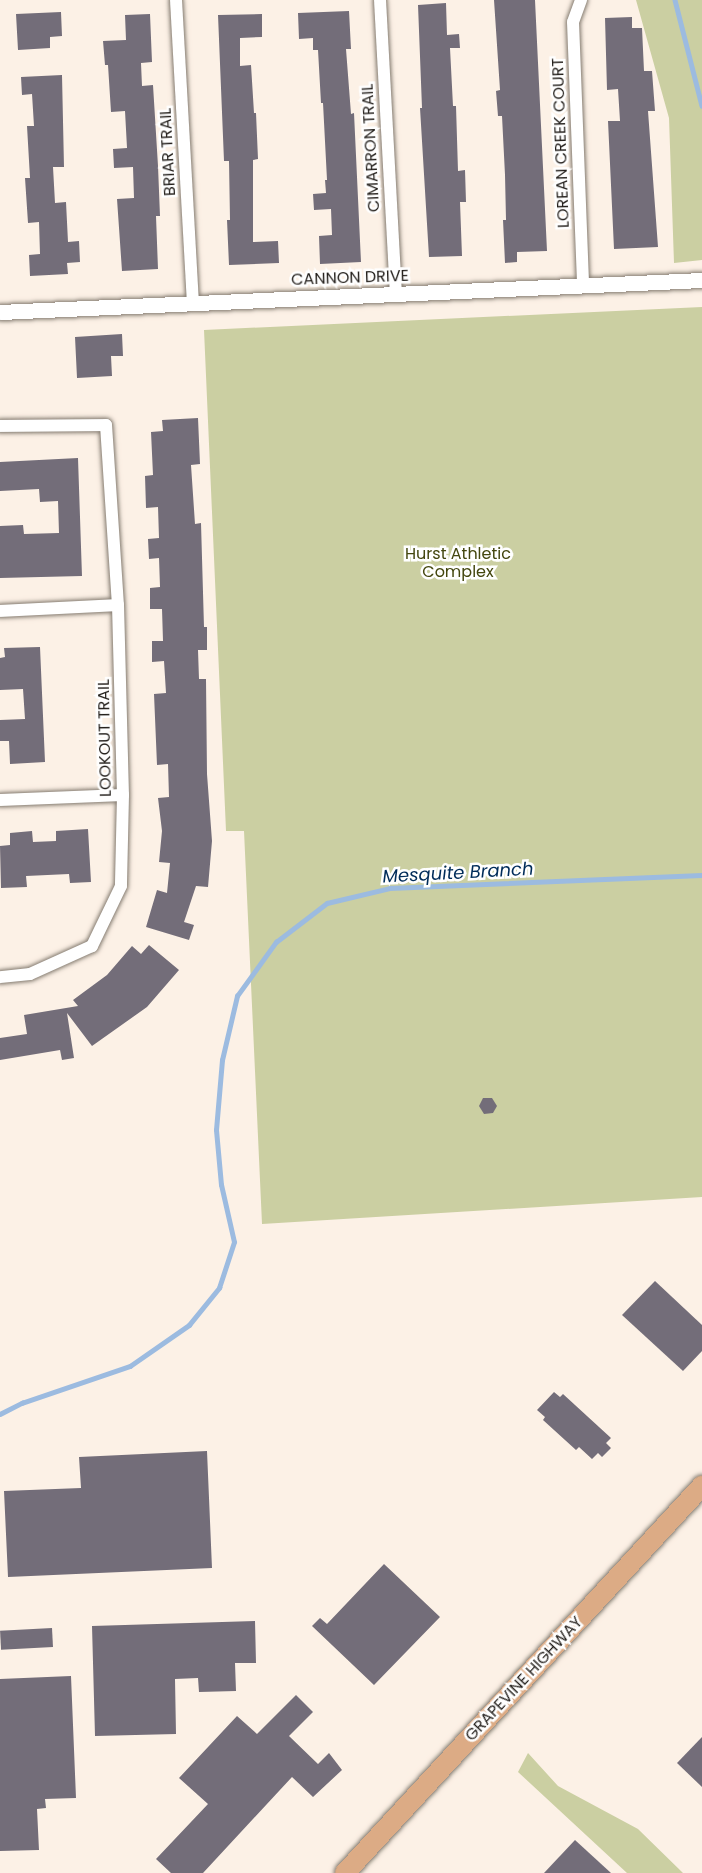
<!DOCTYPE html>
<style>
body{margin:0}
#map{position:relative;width:702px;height:1873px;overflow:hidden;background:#fcf1e6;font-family:Poppins,sans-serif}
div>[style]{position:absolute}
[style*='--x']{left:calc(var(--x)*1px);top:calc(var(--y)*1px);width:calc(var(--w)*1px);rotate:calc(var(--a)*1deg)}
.green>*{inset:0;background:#cbcfa2}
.stream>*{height:4.5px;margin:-2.25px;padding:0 2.25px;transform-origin:2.25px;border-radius:2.25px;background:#9cbbe0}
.building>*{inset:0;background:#736d79;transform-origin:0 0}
.roads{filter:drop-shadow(0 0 2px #857c71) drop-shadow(0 0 2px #857c71)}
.minor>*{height:12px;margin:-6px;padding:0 6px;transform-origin:6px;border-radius:6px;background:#fff}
.tertiary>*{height:15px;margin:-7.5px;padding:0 7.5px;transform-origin:7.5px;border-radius:7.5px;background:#fff}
.primary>*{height:20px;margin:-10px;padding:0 10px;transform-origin:10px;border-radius:10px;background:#dcab85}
span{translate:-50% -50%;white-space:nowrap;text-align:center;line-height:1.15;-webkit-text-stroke:5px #fff;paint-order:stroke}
.street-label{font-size:16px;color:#231f1b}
.park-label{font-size:16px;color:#44470f}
.water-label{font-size:18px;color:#002c59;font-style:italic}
</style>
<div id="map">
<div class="green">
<div style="clip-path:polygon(636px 0,702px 0,702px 260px,674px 263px,669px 118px)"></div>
<div style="clip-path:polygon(702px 307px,702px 1197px,262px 1224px,244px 831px,226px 831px,204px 330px)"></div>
<div style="clip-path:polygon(528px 1753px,558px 1786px,638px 1829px,683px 1873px,627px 1873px,518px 1772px)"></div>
</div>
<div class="stream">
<div style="--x:675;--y:0;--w:109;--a:75.7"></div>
<div style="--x:0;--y:1414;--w:25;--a:-27"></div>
<div style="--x:22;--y:1403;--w:114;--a:-18.9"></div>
<div style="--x:130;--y:1366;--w:72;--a:-34.8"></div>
<div style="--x:189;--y:1325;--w:48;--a:-51"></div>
<div style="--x:219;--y:1288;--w:48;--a:-71.9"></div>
<div style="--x:234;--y:1242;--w:58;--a:-102.8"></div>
<div style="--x:221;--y:1185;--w:55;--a:-95.2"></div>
<div style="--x:216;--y:1130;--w:70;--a:-85.1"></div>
<div style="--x:222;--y:1060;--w:66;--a:-76.8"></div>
<div style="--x:237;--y:996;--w:67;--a:-54.2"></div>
<div style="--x:276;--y:942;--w:64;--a:-37.4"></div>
<div style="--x:327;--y:903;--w:65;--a:-13.4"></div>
<div style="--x:390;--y:888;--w:312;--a:-2.4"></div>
</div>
<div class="building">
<div style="clip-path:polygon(494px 0,535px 0,547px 251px,517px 252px,517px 262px,505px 263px,503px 220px,506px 220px,505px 175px,502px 116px,498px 116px,496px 91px,500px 90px)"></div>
<div style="clip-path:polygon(446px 3px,447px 35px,459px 34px,460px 48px,450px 48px,453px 106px,456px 106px,458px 171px,465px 170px,466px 202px,460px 202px,462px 256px,429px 257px,420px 108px,422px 108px,418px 5px)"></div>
<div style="clip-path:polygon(349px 11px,351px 49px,346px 49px,351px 114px,354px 113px,361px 262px,320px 264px,319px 236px,332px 235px,331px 209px,314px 210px,313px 194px,326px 193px,325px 180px,327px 180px,323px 103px,321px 103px,318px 50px,313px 50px,313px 38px,299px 39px,298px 13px)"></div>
<div style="clip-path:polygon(61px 12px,62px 36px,50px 37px,50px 48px,18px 50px,16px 14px)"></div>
<div style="clip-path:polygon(150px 14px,152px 62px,141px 63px,142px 86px,153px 85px,158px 166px,160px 216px,156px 216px,158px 269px,122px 271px,117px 199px,134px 198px,133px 167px,114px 168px,113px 149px,127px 148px,125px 111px,111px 112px,108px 65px,105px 65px,103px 41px,126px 40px,125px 15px)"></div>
<div style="clip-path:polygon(262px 14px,262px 37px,240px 38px,240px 66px,251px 65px,254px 113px,256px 113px,258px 159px,253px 160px,253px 242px,278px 241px,279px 263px,229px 265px,227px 220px,230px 220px,229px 161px,224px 161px,218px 15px)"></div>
<div style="clip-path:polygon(632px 17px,632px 28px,642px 28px,644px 71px,652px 71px,655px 111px,648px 111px,658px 247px,614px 249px,608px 121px,620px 121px,618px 89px,607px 90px,605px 18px)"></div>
<div style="clip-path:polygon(62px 75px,64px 167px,53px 167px,55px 203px,66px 202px,68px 242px,79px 241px,80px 262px,67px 263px,68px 274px,30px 276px,29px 255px,40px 254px,39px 222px,28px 223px,25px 178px,30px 178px,27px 126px,34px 126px,32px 94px,22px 95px,21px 77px)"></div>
<div style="clip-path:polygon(122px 334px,123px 356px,111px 356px,112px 376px,77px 378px,75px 337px)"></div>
<div style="clip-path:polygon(198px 418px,200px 464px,191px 465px,195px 524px,201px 523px,204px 627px,207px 627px,207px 650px,198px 650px,199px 679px,206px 679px,207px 774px,212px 841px,208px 887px,196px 886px,184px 922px,194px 925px,189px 940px,146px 927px,157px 890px,167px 893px,170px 863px,159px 862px,162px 831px,158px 798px,169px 797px,168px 764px,157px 765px,154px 694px,166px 693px,164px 661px,152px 662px,152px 641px,163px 641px,162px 609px,150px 609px,150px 588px,160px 587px,159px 558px,149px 559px,148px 539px,159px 538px,158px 507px,146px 508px,145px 476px,153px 475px,151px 432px,163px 431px,162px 420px)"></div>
<div style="clip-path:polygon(78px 458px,82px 576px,0 578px,0 526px,23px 525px,24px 534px,59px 533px,58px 501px,40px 502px,39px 489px,0 491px,0 462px)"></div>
<div style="clip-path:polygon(40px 647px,45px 762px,10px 764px,9px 741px,0 741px,0 720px,25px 719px,23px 689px,0 690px,0 658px,5px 657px,4px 648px)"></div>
<div style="clip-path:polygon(88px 829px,91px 882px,70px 883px,69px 874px,26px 876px,27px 887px,1px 888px,0 846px,10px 845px,10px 833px,32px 831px,33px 842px,56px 841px,56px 831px)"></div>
<div style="clip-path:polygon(149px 945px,179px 970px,147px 1007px,92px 1046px,67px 1013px,74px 1058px,62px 1060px,60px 1050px,0 1060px,0 1038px,27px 1034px,24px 1015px,78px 1006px,73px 1000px,107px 975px,132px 946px,141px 954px)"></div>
<div style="clip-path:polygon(483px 1098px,492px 1098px,497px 1106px,493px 1113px,484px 1114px,479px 1106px)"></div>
<div style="clip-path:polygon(655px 1281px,702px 1325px,702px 1351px,683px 1371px,622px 1315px)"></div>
<div style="clip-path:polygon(554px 1392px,560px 1397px,563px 1394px,611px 1438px,606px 1443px,611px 1448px,602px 1457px,598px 1453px,592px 1459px,579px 1447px,576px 1450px,543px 1420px,545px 1417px,537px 1410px)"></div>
<div style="clip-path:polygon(207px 1451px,212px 1568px,8px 1577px,4px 1491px,81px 1488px,79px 1457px)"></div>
<div style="clip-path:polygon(384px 1564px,440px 1617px,374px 1685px,312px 1626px,320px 1618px,327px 1624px)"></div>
<div style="clip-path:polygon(255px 1621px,256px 1663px,235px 1663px,236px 1691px,199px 1692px,198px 1678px,175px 1679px,176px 1734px,95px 1736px,92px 1626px)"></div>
<div style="left:52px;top:1628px;width:19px;height:52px;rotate:87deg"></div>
<div style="clip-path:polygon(71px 1676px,76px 1798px,45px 1799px,46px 1808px,37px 1809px,39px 1850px,0 1851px,0 1679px)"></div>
<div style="clip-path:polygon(296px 1695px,313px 1712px,289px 1736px,318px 1764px,329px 1753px,342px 1770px,313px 1797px,292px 1777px,203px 1873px,171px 1873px,156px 1859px,208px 1804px,179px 1778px,237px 1716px,257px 1734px)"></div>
<div style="clip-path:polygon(702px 1737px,702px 1787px,677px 1763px)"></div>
<div style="clip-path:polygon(575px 1840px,611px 1873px,544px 1873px)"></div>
</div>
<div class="roads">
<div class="minor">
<div style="--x:176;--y:0;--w:302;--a:86.8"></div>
<div style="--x:380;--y:0;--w:294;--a:86.9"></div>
<div style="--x:581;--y:0;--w:23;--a:110"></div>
<div style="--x:573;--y:22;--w:264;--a:87.8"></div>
<div style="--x:0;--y:426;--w:106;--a:-0.5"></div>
<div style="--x:106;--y:425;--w:180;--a:86.2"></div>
<div style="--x:118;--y:605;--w:190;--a:88.5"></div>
<div style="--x:123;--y:795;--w:91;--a:91.3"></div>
<div style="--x:121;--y:886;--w:67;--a:115.8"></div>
<div style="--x:92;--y:946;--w:68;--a:155.7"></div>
<div style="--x:30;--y:974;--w:30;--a:174"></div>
<div style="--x:0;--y:611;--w:118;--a:-2.9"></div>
<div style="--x:0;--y:800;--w:123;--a:-2.3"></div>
</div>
<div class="tertiary">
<div style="--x:0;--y:312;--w:703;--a:-2.61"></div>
</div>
<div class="primary">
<div style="--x:345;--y:1873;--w:527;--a:-47.31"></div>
</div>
</div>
<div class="street-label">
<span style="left:561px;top:143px;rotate:-92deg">LOREAN CREEK COURT</span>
<span style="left:371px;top:148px;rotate:-93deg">CIMARRON TRAIL</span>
<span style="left:168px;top:152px;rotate:-93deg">BRIAR TRAIL</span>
<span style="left:350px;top:278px;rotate:-2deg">CANNON DRIVE</span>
<span style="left:105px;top:738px;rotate:-91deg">LOOKOUT TRAIL</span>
<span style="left:524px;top:1679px;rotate:-47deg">GRAPEVINE HIGHWAY</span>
</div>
<div class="park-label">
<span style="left:458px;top:563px">Hurst Athletic<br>Complex</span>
</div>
<div class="water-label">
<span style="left:458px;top:873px;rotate:-3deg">Mesquite Branch</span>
</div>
</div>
